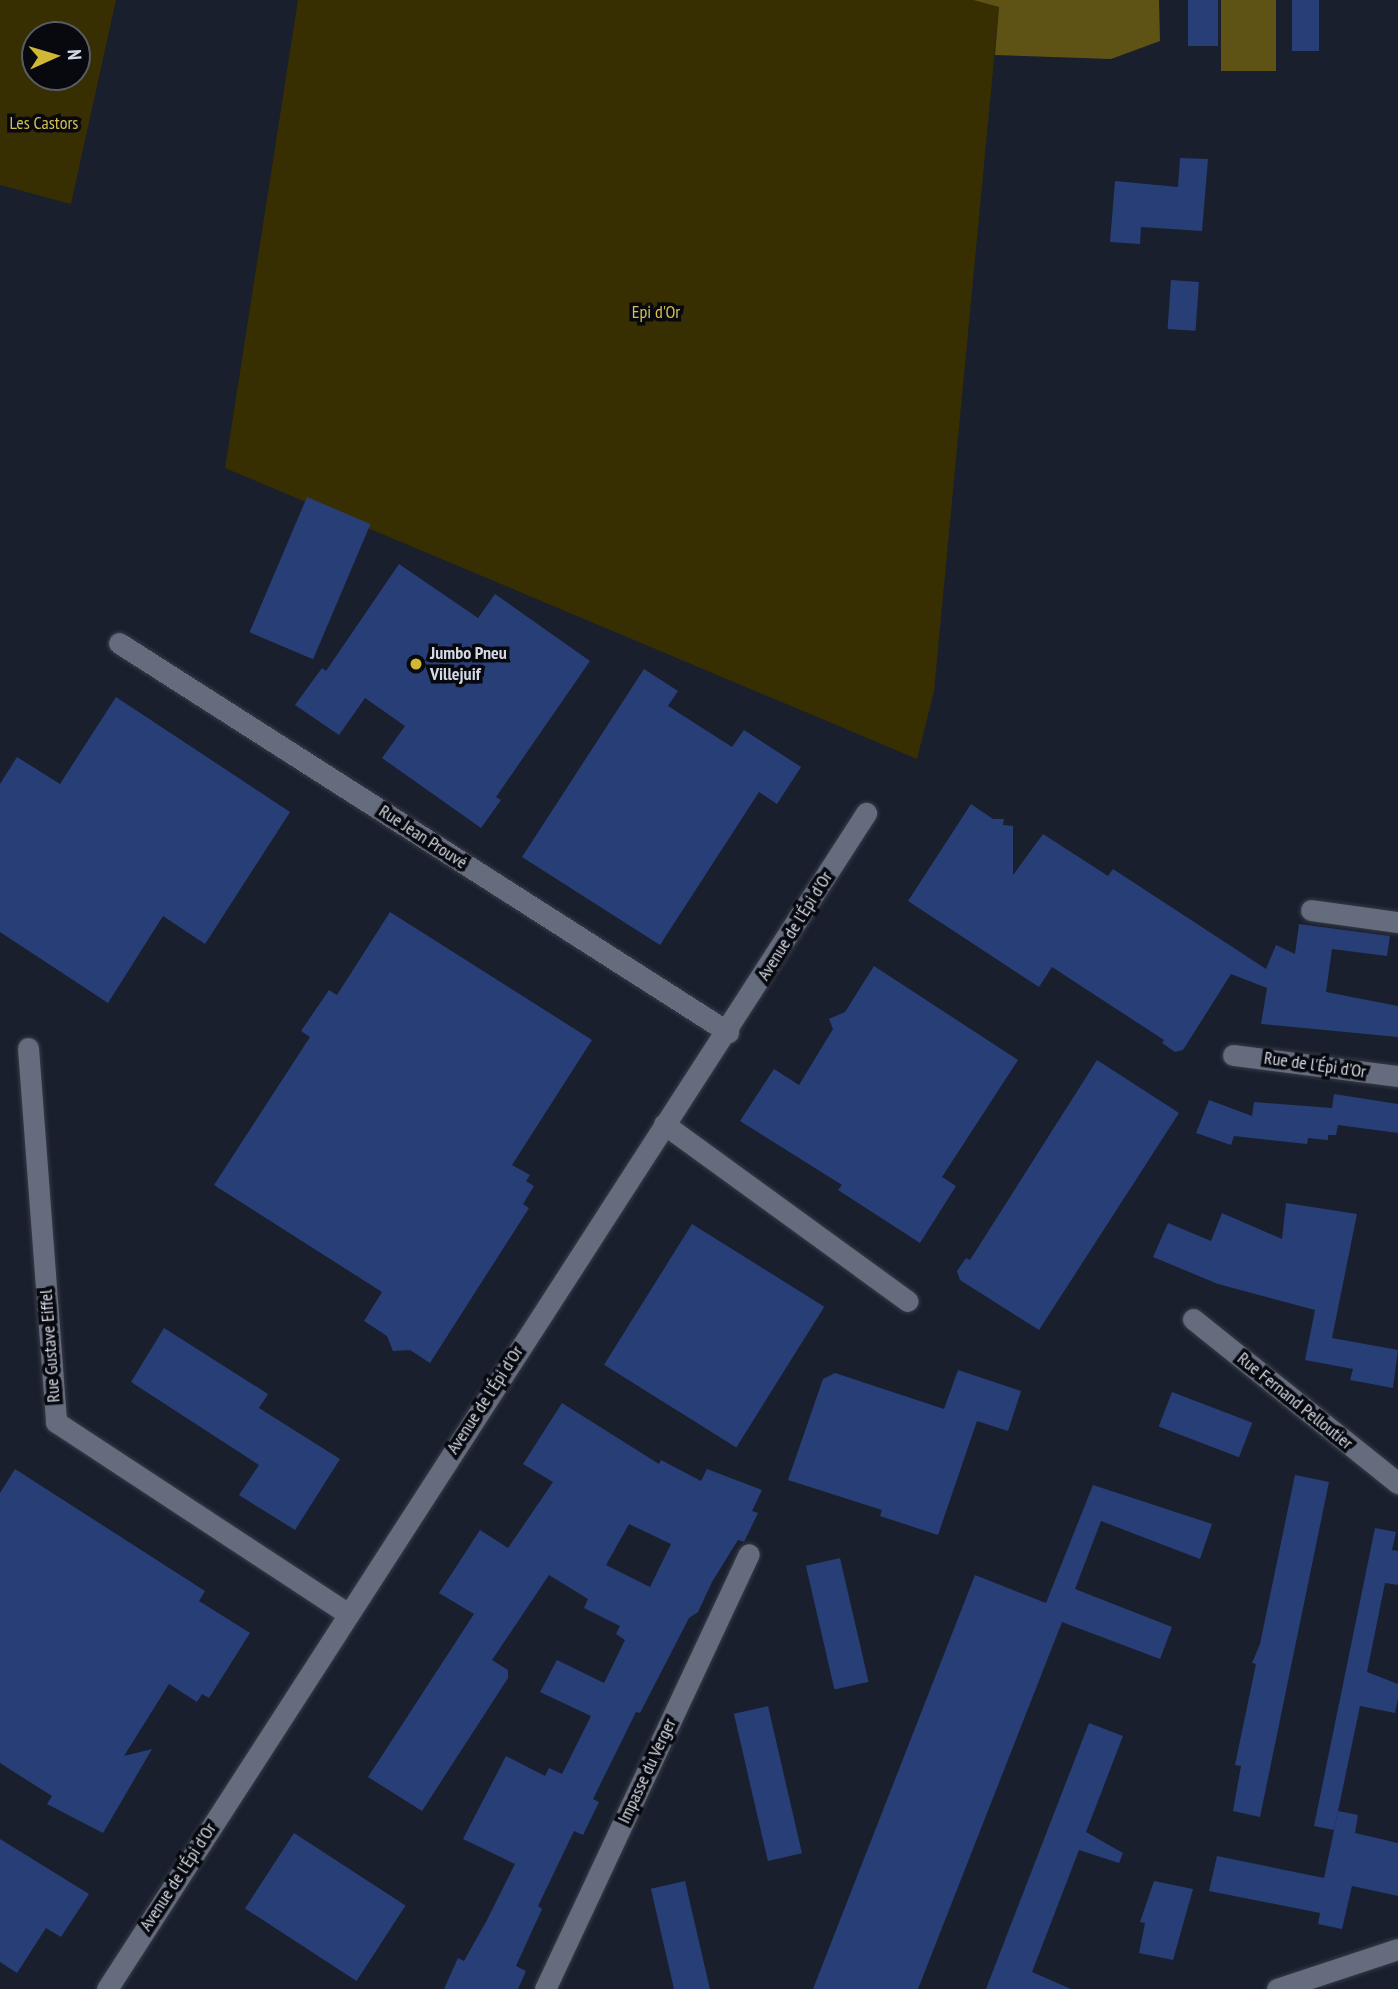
<!DOCTYPE html>
<meta charset="utf-8">
<style>
body{margin:0}
#map{position:relative;width:1398px;height:1989px;overflow:hidden;background:#191f2d;font-family:"PT Sans Narrow",sans-serif}
div>[style]{position:absolute}
[style*='--x']{left:calc(var(--x)*1px);top:calc(var(--y)*1px);width:calc(var(--w)*1px);rotate:calc(var(--a)*1deg)}
.green>*{inset:0;background:#372e02}
.forest>*{inset:0;background:#5f5215;transform-origin:0 0}
.building>*{inset:0;background:#283e76;transform-origin:0 0}
.roads{filter:drop-shadow(0 0 2px #373b46) drop-shadow(0 0 2px #373b46)}
.street>*{height:21px;margin:-10.5px;padding:0 10.5px;transform-origin:10.5px;border-radius:10.5px;background:#646c7e}
.secondary>*{height:21px;margin:-10.5px;padding:0 10.5px;transform-origin:10.5px;border-radius:10.5px;background:#646c7e}
.dots>*{width:19px;height:19px;translate:-50% -50%;box-sizing:border-box;border:4px solid #07090f;border-radius:50%}
span{translate:-50% -50%;white-space:nowrap;text-align:center;line-height:1.15;-webkit-text-stroke:7px #07090f;paint-order:stroke}
.park-label{font-size:18px;color:#d6bf53}
.poi-label{font-size:18px;color:#d4d9e3;font-weight:700}
.left{translate:0 -50%;text-align:left}
.street-label{font-size:18px;color:#d4d9e3}
.north{position:absolute;left:21px;top:21px;width:70px;height:70px;box-sizing:border-box;background:#07090f;border:2px solid #595c64;border-radius:50%;rotate:86deg;font-size:19px;font-weight:700;line-height:28px;text-align:center;color:#d4d9e3}
.north::after{content:'';display:block;margin:auto;width:24px;height:32px;background:#d1b736;clip-path:polygon(50% 0,100% 100%,50% 72%,0 100%)}
</style>
<div id="map">
<div class="green">
<div style="clip-path:polygon(evenodd,0 0,116px 0,71px 204px,0 185px,0 0,77px 35px,77px 77px,35px 77px,35px 35px,77px 35px)"></div>
<div style="clip-path:polygon(298px 0,973px 0,999px 7px,934px 691px,917px 759px,225px 468px)"></div>
</div>
<div class="forest">
<div style="clip-path:polygon(973px 0,1159px 0,1160px 41px,1111px 59px,995px 55px,999px 7px)"></div>
<div style="left:1221px;top:0;width:55px;height:71px"></div>
</div>
<div class="building">
<div style="left:1188px;top:0;width:30px;height:46px"></div>
<div style="left:1292px;top:0;width:27px;height:51px"></div>
<div style="clip-path:polygon(1180px 158px,1208px 159px,1202px 231px,1141px 227px,1140px 244px,1110px 242px,1115px 181px,1178px 187px)"></div>
<div style="left:1171px;top:280px;width:28px;height:49px;rotate:4deg"></div>
<div style="left:307px;top:497px;width:69px;height:147px;rotate:23deg"></div>
<div style="clip-path:polygon(399px 564px,478px 618px,495px 594px,590px 661px,496px 797px,501px 800px,481px 828px,382px 758px,405px 726px,365px 698px,339px 735px,295px 705px,322px 668px,326px 671px)"></div>
<div style="clip-path:polygon(644px 669px,678px 691px,668px 706px,732px 747px,744px 730px,801px 767px,777px 804px,759px 792px,660px 945px,522px 857px)"></div>
<div style="clip-path:polygon(116px 697px,290px 812px,205px 944px,163px 916px,108px 1003px,0 932px,0 784px,17px 757px,60px 784px)"></div>
<div style="clip-path:polygon(971px 804px,993px 819px,1004px 819px,1003px 825px,1013px 826px,1013px 875px,1043px 834px,1108px 876px,1113px 869px,1266px 969px,1276px 945px,1295px 954px,1299px 924px,1390px 936px,1387px 956px,1332px 949px,1326px 992px,1398px 1006px,1398px 1037px,1261px 1024px,1267px 988px,1231px 974px,1183px 1050px,1175px 1052px,1162px 1043px,1164px 1040px,1052px 967px,1039px 987px,908px 901px)"></div>
<div style="clip-path:polygon(390px 912px,592px 1040px,512px 1165px,530px 1175px,526px 1181px,534px 1186px,523px 1204px,529px 1208px,430px 1363px,410px 1350px,393px 1351px,387px 1336px,364px 1321px,382px 1292px,214px 1185px,310px 1037px,301px 1031px,329px 990px,337px 995px)"></div>
<div style="clip-path:polygon(874px 966px,1018px 1060px,942px 1177px,956px 1186px,920px 1243px,838px 1190px,842px 1185px,740px 1121px,774px 1069px,799px 1085px,833px 1029px,829px 1019px,845px 1012px)"></div>
<div style="clip-path:polygon(1097px 1060px,1179px 1113px,1039px 1330px,960px 1280px,957px 1271px,966px 1258px,970px 1260px)"></div>
<div style="clip-path:polygon(1334px 1094px,1398px 1104px,1398px 1133px,1338px 1125px,1336px 1135px,1328px 1135px,1328px 1140px,1308px 1138px,1307px 1144px,1234px 1136px,1231px 1145px,1196px 1133px,1209px 1100px,1252px 1116px,1254px 1102px,1332px 1108px)"></div>
<div style="clip-path:polygon(1286px 1203px,1357px 1214px,1332px 1338px,1398px 1350px,1393px 1388px,1350px 1380px,1353px 1369px,1305px 1360px,1315px 1310px,1218px 1284px,1153px 1257px,1168px 1223px,1211px 1241px,1222px 1213px,1282px 1239px)"></div>
<div style="left:692px;top:1224px;width:156px;height:166px;rotate:32deg"></div>
<div style="clip-path:polygon(164px 1328px,268px 1394px,259px 1408px,340px 1459px,295px 1530px,239px 1495px,259px 1465px,131px 1382px)"></div>
<div style="clip-path:polygon(958px 1370px,1021px 1391px,1008px 1431px,977px 1421px,938px 1535px,880px 1516px,882px 1510px,788px 1480px,823px 1379px,835px 1373px,944px 1409px)"></div>
<div style="left:1172px;top:1392px;width:86px;height:37px;rotate:21deg"></div>
<div style="clip-path:polygon(evenodd,562px 1403px,659px 1464px,661px 1460px,701px 1481px,707px 1469px,762px 1490px,752px 1511px,758px 1513px,744px 1542px,738px 1540px,712px 1582px,698px 1612px,689px 1618px,640px 1713px,636px 1712px,593px 1799px,599px 1802px,583px 1835px,574px 1831px,538px 1906px,542px 1909px,516px 1966px,526px 1971px,518px 1989px,444px 1989px,458px 1958px,464px 1961px,487px 1920px,515px 1864px,463px 1839px,506px 1756px,545px 1776px,549px 1768px,562px 1774px,591px 1716px,540px 1692px,557px 1660px,604px 1683px,625px 1640px,616px 1634px,620px 1626px,584px 1608px,588px 1599px,549px 1575px,492px 1660px,508px 1670px,508px 1678px,422px 1811px,368px 1777px,474px 1614px,439px 1593px,480px 1530px,508px 1548px,553px 1482px,523px 1464px,562px 1403px,629px 1524px,671px 1544px,650px 1587px,606px 1565px,629px 1524px)"></div>
<div style="clip-path:polygon(15px 1469px,205px 1591px,199px 1601px,250px 1633px,209px 1698px,202px 1694px,197px 1702px,169px 1684px,124px 1756px,152px 1749px,103px 1833px,47px 1804px,52px 1796px,0 1763px,0 1493px)"></div>
<div style="clip-path:polygon(1295px 1475px,1329px 1482px,1260px 1817px,1233px 1811px,1241px 1766px,1235px 1765px,1256px 1664px,1252px 1663px,1260px 1644px)"></div>
<div style="clip-path:polygon(1093px 1485px,1212px 1524px,1200px 1559px,1101px 1521px,1075px 1589px,1172px 1627px,1160px 1659px,1062px 1622px,918px 1989px,813px 1989px,975px 1575px,1046px 1603px)"></div>
<div style="clip-path:polygon(1375px 1528px,1396px 1532px,1392px 1550px,1398px 1551px,1398px 1585px,1385px 1583px,1367px 1672px,1398px 1684px,1398px 1698px,1395px 1713px,1360px 1706px,1334px 1830px,1314px 1826px)"></div>
<div style="left:840px;top:1558px;width:127px;height:35px;rotate:77deg"></div>
<div style="left:768px;top:1706px;width:151px;height:35px;rotate:77deg"></div>
<div style="clip-path:polygon(1089px 1723px,1123px 1736px,1086px 1832px,1123px 1853px,1119px 1863px,1079px 1850px,1059px 1902px,1032px 1972px,1071px 1989px,986px 1989px)"></div>
<div style="clip-path:polygon(1338px 1811px,1358px 1815px,1355px 1833px,1398px 1843px,1398px 1896px,1352px 1886px,1342px 1929px,1318px 1924px,1320px 1913px,1209px 1891px,1217px 1856px,1324px 1878px)"></div>
<div style="left:294px;top:1833px;width:133px;height:90px;rotate:33deg"></div>
<div style="clip-path:polygon(0 1839px,89px 1894px,61px 1937px,46px 1928px,17px 1973px,0 1962px)"></div>
<div style="left:685px;top:1881px;width:111px;height:35px;rotate:77deg"></div>
<div style="clip-path:polygon(1154px 1881px,1193px 1889px,1173px 1960px,1139px 1953px,1145px 1923px,1140px 1922px)"></div>
</div>
<div class="roads">
<div class="street">
<div style="--x:119;--y:643;--w:723;--a:32.57"></div>
<div style="--x:1311;--y:910;--w:88;--a:7.9"></div>
<div style="--x:28;--y:1048;--w:375;--a:85.7"></div>
<div style="--x:56;--y:1422;--w:349;--a:33.3"></div>
<div style="--x:1233;--y:1055;--w:166;--a:7.3"></div>
<div style="--x:664;--y:1124;--w:301;--a:36"></div>
<div style="--x:1193;--y:1319;--w:263;--a:38.7"></div>
<div style="--x:107;--y:1989;--w:1400;--a:-57.16"></div>
<div style="--x:545;--y:1989;--w:480;--a:-64.9"></div>
</div>
<div class="secondary">
<div style="--x:1277;--y:1989;--w:127;--a:-18.3"></div>
</div>
</div>
<div class="dots">
<div style="left:416px;top:664px;background:#d1b736"></div>
</div>
<div class="park-label">
<span style="left:44px;top:123px">Les Castors</span>
<span style="left:656px;top:312px">Epi d'Or</span>
</div>
<div class="poi-label">
<span class="left" style="left:430px;top:664px">Jumbo Pneu<br>Villejuif</span>
</div>
<div class="street-label">
<span style="left:423px;top:837px;rotate:33deg">Rue Jean Prouvé</span>
<span style="left:795px;top:926px;rotate:-58deg">Avenue de l'Épi d'Or</span>
<span style="left:1315px;top:1065px;rotate:8deg">Rue de l'Épi d'Or</span>
<span style="left:50px;top:1346px;rotate:-94deg">Rue Gustave Eiffel</span>
<span style="left:485px;top:1400px;rotate:-57deg">Avenue de l'Épi d'Or</span>
<span style="left:1295px;top:1401px;rotate:39deg">Rue Fernand Pelloutier</span>
<span style="left:647px;top:1771px;rotate:-65deg">Impasse du Verger</span>
<span style="left:178px;top:1877px;rotate:-57deg">Avenue de l'Épi d'Or</span>
</div>
<div class="north">N</div>
</div>
